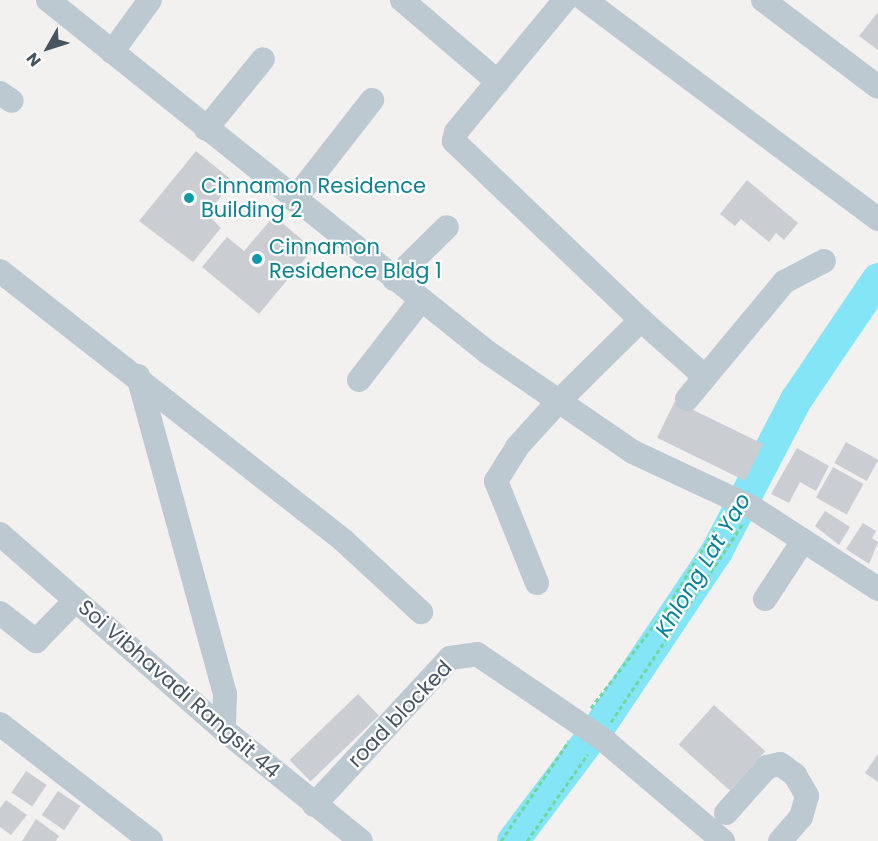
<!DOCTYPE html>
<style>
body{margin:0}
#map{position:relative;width:878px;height:841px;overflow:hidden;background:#f3f0f0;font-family:Poppins,sans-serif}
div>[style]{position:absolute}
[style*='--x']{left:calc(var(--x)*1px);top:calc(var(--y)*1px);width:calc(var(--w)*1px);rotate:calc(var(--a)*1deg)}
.river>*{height:32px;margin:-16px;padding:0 16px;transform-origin:16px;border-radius:16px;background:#83e5f6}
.building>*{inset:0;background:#caced3;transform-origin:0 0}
.path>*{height:3px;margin-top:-1.5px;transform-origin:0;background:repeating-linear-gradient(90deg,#6ed79d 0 4.5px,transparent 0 7.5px)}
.minor>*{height:24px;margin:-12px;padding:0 12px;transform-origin:12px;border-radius:12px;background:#bdc9d1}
.dots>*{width:16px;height:16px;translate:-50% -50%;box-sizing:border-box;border:3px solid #fff;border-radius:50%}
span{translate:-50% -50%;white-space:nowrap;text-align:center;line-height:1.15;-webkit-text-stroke:4.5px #fff;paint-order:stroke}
.culture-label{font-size:21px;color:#0d838f}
.left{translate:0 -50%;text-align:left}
.street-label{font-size:21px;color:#465560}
.water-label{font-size:22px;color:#038197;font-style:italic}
.north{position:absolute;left:18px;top:18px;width:60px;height:60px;-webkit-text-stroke:4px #fff;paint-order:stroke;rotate:231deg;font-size:16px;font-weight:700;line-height:24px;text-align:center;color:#465560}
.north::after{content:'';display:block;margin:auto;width:21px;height:27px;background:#465560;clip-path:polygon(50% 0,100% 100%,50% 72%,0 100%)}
</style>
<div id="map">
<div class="river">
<div style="--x:513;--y:841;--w:148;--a:-53"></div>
<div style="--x:602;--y:723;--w:205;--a:-56.2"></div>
<div style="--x:716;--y:553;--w:173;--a:-62.4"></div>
<div style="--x:796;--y:400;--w:146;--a:-55.9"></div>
</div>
<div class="building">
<div style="clip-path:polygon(878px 12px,878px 50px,859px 36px)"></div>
<div style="clip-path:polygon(196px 151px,233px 181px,207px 214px,221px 228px,193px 262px,139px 221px)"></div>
<div style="clip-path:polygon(747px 180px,798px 223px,784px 240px,776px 233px,769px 242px,741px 219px,735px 226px,720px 214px)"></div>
<div style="clip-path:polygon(274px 216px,313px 249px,259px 314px,202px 267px,227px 237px,244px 251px)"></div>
<div style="left:675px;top:401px;width:98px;height:41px;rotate:26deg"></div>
<div style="left:846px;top:442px;width:37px;height:24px;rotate:29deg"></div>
<div style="clip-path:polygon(797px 448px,829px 466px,816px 491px,800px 482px,789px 503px,771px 494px)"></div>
<div style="left:833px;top:467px;width:35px;height:35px;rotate:29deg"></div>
<div style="clip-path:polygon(825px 511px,850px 527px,839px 545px,815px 526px)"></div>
<div style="clip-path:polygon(863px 523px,876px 531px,872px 538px,878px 542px,869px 564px,846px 549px)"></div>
<div style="left:358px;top:694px;width:30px;height:95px;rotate:46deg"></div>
<div style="left:714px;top:705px;width:69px;height:53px;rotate:42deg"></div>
<div style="clip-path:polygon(878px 754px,878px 782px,865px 773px)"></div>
<div style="left:26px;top:771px;width:25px;height:26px;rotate:34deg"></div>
<div style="left:58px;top:791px;width:27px;height:29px;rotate:34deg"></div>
<div style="clip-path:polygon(6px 800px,27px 815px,11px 835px,0 827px,0 808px)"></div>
<div style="clip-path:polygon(36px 819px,59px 836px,56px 841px,22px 841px)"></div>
</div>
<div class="path">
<div style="--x:591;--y:708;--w:122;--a:-52.7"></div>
<div style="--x:665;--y:611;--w:111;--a:-58.6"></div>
<div style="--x:611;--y:722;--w:237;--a:-56.4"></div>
<div style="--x:501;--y:841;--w:121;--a:-55.8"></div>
<div style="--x:527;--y:841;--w:106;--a:-55"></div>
</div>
<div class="minor">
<div style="--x:48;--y:0;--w:563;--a:38.72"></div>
<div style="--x:487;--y:352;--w:177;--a:34.4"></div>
<div style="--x:633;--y:452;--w:132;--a:25"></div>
<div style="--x:753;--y:508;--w:149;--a:32.9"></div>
<div style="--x:402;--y:0;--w:126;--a:40.5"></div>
<div style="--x:585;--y:0;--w:366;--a:36.8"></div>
<div style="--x:763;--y:0;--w:144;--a:37.1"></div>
<div style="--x:112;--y:52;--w:64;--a:-53.8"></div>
<div style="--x:0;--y:93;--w:14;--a:34"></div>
<div style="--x:206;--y:129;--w:90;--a:-50.8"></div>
<div style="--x:294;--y:200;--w:127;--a:-52"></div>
<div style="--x:0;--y:271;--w:437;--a:38.1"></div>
<div style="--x:344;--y:541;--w:105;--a:42.7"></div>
<div style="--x:394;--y:279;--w:74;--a:-44.5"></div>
<div style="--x:641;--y:320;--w:84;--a:41.6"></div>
<div style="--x:138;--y:376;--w:330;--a:74.7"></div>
<div style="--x:225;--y:694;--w:36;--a:92"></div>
<div style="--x:359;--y:380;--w:101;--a:-52.2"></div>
<div style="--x:687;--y:399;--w:152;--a:-50.3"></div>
<div style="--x:784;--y:282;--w:45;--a:-27.7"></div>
<div style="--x:0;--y:534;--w:298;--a:41.2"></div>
<div style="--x:224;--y:730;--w:176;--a:39"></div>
<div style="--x:537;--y:583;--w:110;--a:-111.9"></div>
<div style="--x:496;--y:481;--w:40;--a:-58"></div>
<div style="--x:517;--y:447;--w:61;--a:-47.7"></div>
<div style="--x:558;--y:402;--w:117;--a:-44.7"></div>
<div style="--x:641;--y:320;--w:259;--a:-136.3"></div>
<div style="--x:454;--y:141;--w:9;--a:-77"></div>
<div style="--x:456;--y:132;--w:171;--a:-50.5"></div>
<div style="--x:765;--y:599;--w:69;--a:-56.8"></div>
<div style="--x:0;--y:613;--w:46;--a:37.9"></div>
<div style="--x:36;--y:641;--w:57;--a:-45.7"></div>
<div style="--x:0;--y:724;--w:191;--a:37.8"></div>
<div style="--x:314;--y:805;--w:200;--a:-47.2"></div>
<div style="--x:450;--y:658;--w:27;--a:-8"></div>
<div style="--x:477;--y:654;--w:155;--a:34.2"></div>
<div style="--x:605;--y:741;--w:155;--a:40.3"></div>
<div style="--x:726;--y:813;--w:62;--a:-48.3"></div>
<div style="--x:767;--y:767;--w:13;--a:-13"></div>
<div style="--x:780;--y:764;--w:19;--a:36"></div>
<div style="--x:795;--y:775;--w:24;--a:60"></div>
<div style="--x:807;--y:796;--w:22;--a:106"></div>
<div style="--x:801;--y:817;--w:32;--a:131"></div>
</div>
<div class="dots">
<div style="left:189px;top:198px;background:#0f9aa8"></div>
<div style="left:257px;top:259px;background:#0f9aa8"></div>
</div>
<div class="culture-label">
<span class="left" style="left:201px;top:198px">Cinnamon Residence<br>Building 2</span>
<span class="left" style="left:269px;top:259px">Cinnamon<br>Residence Bldg 1</span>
</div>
<div class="street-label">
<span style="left:179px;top:689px;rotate:41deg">Soi Vibhavadi Rangsit 44</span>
<span style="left:400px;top:714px;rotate:-46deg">road blocked</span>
</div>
<div class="water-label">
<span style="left:703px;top:565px;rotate:-59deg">Khlong Lat Yao</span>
</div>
<div class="north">N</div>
</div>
